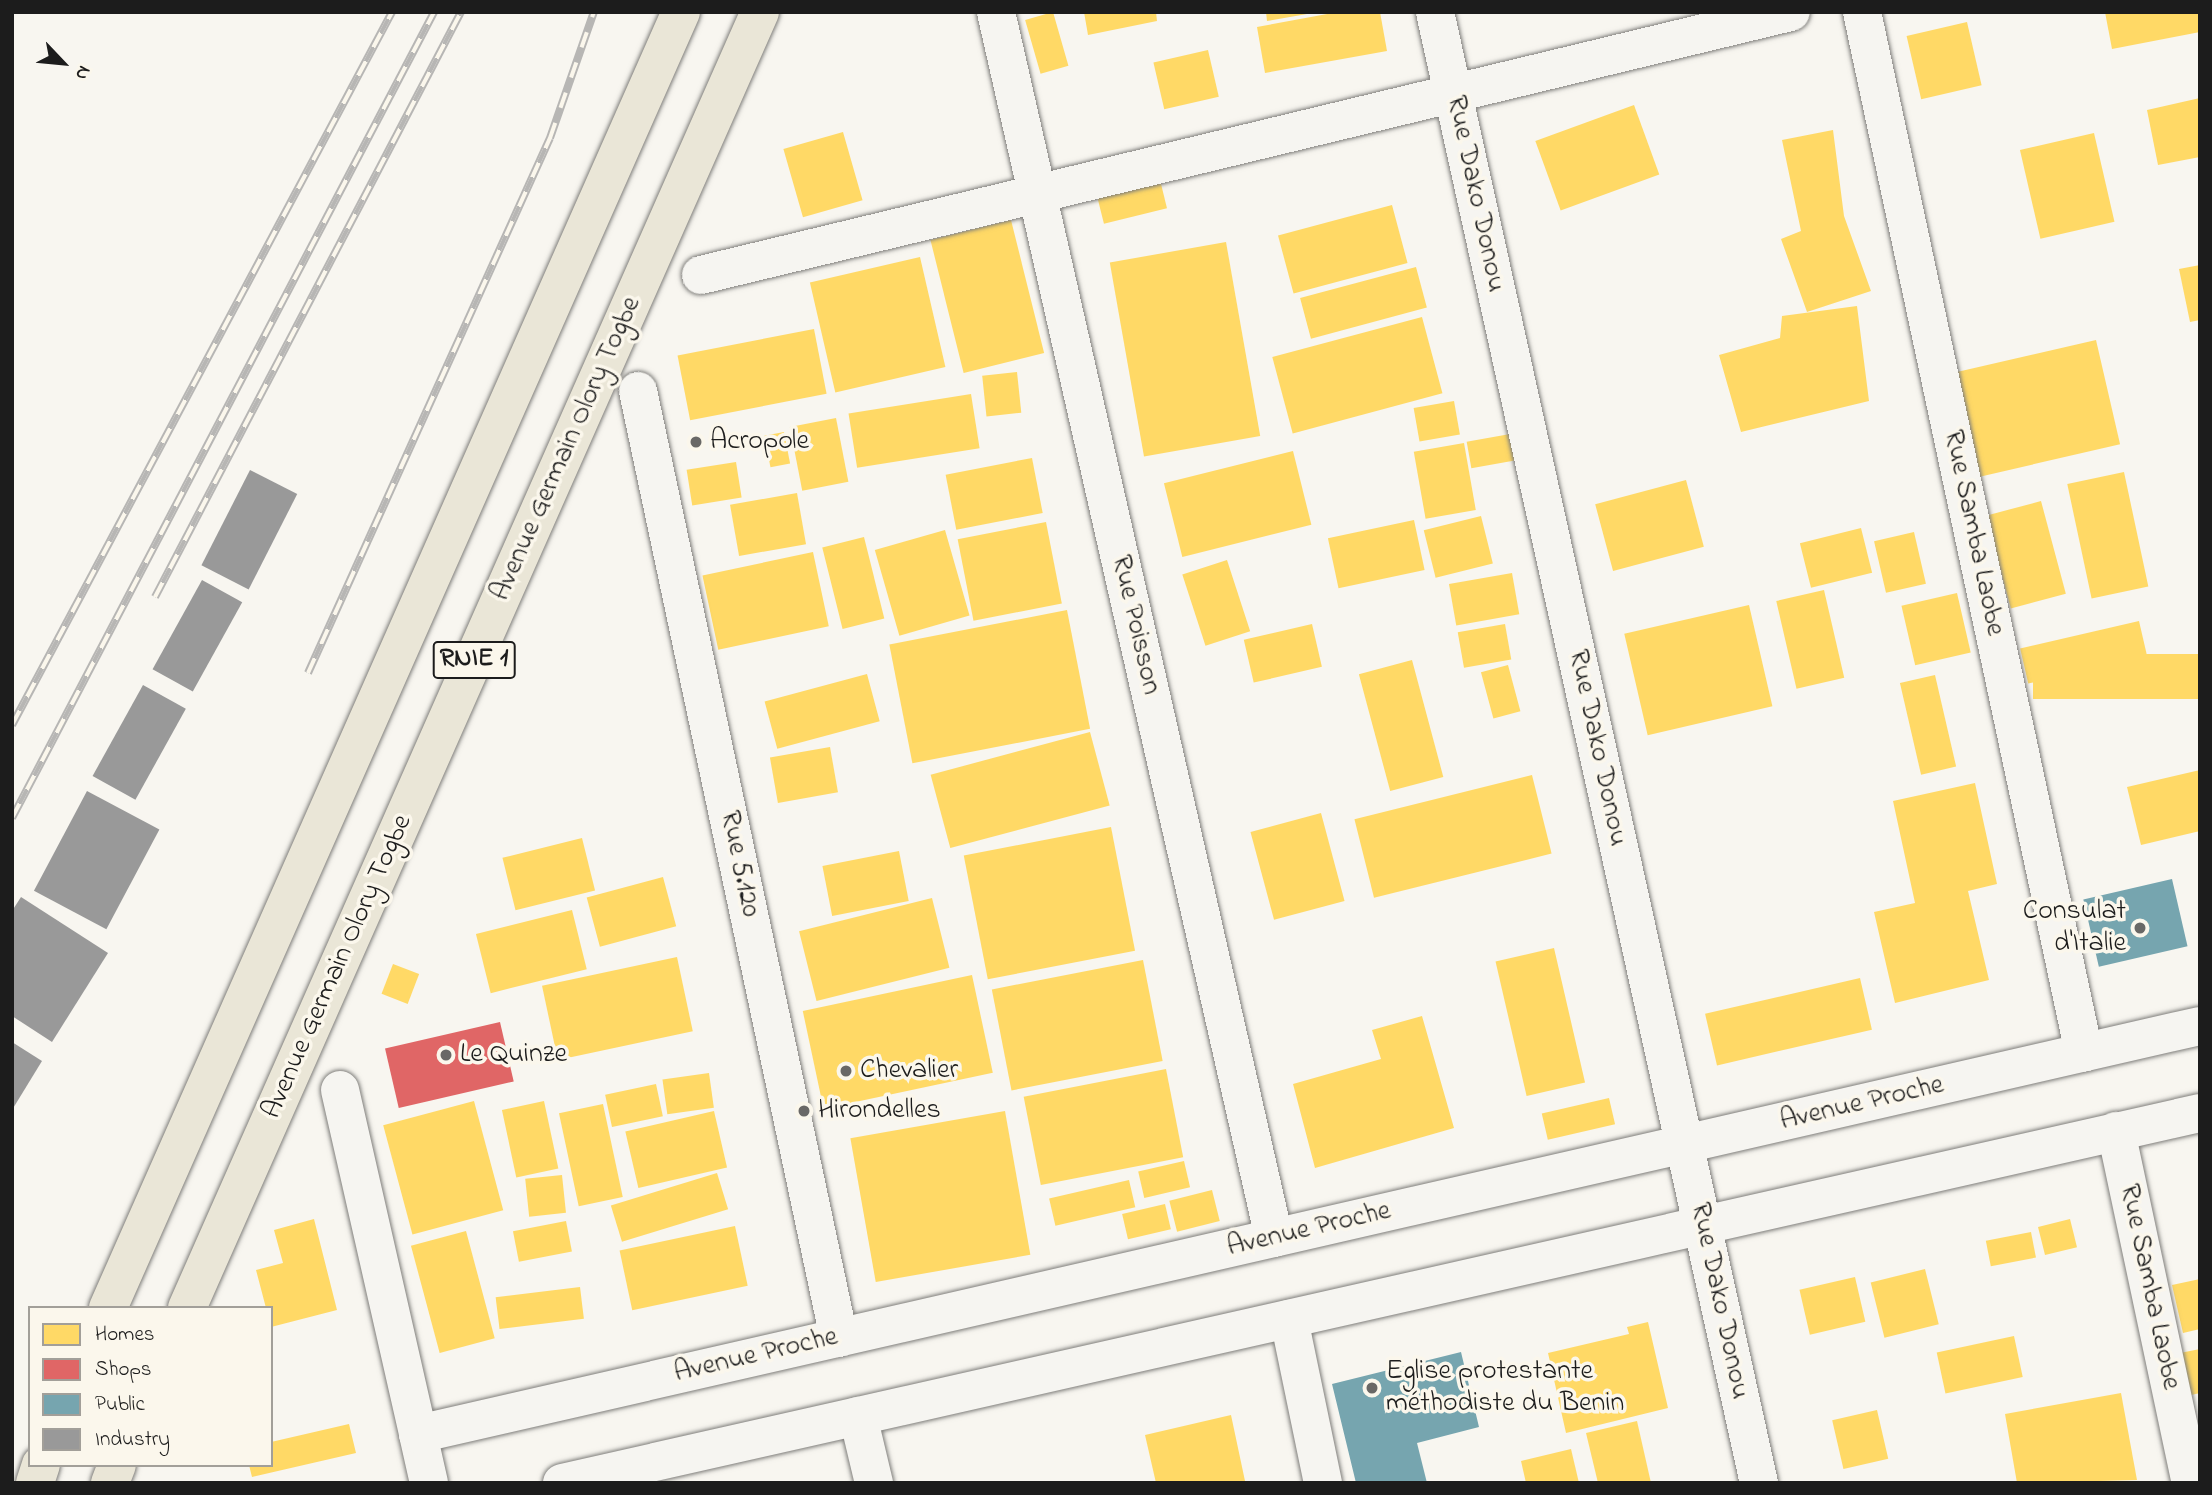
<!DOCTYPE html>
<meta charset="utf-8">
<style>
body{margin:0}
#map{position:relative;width:2212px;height:1495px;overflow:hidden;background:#f8f6f0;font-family:"Indie Flower",sans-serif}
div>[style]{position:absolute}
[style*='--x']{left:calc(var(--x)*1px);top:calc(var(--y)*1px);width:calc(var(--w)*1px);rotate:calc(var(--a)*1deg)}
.homes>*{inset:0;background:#ffd966;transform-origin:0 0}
.shops>*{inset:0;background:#e06666;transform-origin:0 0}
.public>*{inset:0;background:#76a5af;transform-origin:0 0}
.industry>*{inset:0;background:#999;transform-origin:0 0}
.roads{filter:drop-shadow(0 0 2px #7f7e7b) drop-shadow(0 0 2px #7f7e7b)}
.street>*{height:38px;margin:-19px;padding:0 19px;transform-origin:19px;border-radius:19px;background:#f6f5f1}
.secondary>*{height:38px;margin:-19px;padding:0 19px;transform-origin:19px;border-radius:19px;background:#f6f5f1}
.highway>*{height:38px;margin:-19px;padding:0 19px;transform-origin:19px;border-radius:19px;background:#eae6d7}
.rail>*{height:8px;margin-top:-4px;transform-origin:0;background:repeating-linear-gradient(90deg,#fbf7ec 0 16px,#b7b6b4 0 32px);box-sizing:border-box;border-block:2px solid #b7b6b4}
.dots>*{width:19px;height:19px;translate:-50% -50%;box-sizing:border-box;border:4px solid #fbf7ec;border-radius:50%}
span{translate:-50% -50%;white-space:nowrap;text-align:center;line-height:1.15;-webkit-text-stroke:7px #fbf7ec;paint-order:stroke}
.shield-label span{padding:2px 5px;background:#fbf7ec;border:2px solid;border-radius:5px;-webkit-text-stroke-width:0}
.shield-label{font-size:26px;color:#1c1c1c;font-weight:700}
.street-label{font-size:28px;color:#1c1c1c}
.poi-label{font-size:28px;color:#1c1c1c}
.left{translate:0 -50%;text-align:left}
.right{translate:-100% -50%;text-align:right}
.frame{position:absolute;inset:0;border:14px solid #1c1c1c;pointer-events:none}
.legend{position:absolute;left:28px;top:1306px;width:245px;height:161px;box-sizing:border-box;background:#fbf7ec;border:2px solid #a29f99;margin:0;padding:9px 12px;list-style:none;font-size:21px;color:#1c1c1c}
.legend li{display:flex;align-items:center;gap:14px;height:35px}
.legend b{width:35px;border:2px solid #a29f99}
.north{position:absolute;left:28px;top:28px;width:70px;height:70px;-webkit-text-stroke:5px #fbf7ec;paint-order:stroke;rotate:116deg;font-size:19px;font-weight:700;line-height:28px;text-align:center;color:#1c1c1c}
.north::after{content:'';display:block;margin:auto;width:24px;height:32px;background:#1c1c1c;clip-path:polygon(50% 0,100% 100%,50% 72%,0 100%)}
</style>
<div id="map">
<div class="homes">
<div style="left:1053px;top:12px;width:56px;height:29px;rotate:74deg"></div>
<div style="clip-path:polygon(1084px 12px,1156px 12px,1157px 21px,1088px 35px)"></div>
<div style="clip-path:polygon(1266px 12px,1307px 12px,1307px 14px,1267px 21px)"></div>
<div style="clip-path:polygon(1338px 12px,1380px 12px,1387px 51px,1265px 73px,1257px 27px)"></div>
<div style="clip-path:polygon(2105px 12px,2200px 12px,2200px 32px,2112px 49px)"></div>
<div style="left:1967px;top:22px;width:65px;height:62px;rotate:77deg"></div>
<div style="left:1208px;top:50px;width:48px;height:56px;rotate:77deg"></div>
<div style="clip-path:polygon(2200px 98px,2200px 157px,2158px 165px,2147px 110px)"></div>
<div style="left:1634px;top:105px;width:74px;height:105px;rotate:70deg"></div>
<div style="clip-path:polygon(1833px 130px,1844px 216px,1871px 291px,1807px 312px,1781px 239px,1801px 231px,1782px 140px)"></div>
<div style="left:843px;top:132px;width:71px;height:62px;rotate:74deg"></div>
<div style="left:2094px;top:133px;width:91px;height:76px;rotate:77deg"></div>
<div style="left:1160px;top:180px;width:29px;height:65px;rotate:76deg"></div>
<div style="left:1392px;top:205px;width:60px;height:118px;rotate:75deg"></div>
<div style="left:1011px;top:220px;width:137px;height:83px;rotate:76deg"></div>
<div style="left:1226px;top:242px;width:197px;height:118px;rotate:80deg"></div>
<div style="left:920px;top:257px;width:113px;height:113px;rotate:77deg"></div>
<div style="clip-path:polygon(2200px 265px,2200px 320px,2190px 322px,2179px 269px)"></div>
<div style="left:1416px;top:267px;width:42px;height:120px;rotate:75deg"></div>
<div style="clip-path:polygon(1857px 306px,1869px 401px,1741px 432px,1719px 355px,1780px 338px,1782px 316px)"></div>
<div style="left:1422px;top:317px;width:79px;height:155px;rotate:75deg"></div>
<div style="left:814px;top:329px;width:66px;height:139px;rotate:79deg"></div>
<div style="left:2096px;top:340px;width:107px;height:155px;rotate:77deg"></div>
<div style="left:1017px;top:372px;width:41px;height:35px;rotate:84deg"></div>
<div style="left:971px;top:394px;width:55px;height:124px;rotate:81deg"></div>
<div style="left:1454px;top:401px;width:34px;height:41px;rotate:80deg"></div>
<div style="left:836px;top:418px;width:65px;height:47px;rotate:79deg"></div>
<div style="left:784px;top:432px;width:32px;height:20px;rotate:79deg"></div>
<div style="left:1510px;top:434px;width:27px;height:44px;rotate:80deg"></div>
<div style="left:1464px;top:443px;width:68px;height:51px;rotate:80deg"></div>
<div style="left:1293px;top:451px;width:76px;height:133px;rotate:76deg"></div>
<div style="left:1032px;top:458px;width:56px;height:88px;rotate:79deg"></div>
<div style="left:736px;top:462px;width:36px;height:50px;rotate:81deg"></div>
<div style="left:2124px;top:472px;width:117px;height:58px;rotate:78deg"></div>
<div style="left:1686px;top:480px;width:69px;height:94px;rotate:75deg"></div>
<div style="left:797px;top:493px;width:52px;height:68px;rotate:80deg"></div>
<div style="left:2041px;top:501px;width:96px;height:57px;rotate:75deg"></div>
<div style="left:1481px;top:516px;width:49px;height:59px;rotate:76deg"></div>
<div style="left:1414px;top:520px;width:51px;height:88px;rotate:78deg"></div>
<div style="left:1046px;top:522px;width:83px;height:90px;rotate:79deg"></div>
<div style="left:1861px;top:528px;width:46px;height:63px;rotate:76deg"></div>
<div style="left:945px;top:530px;width:89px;height:73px;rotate:74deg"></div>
<div style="left:1914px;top:532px;width:53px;height:41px;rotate:77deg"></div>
<div style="left:864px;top:537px;width:84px;height:43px;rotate:76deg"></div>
<div style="left:813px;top:552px;width:76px;height:113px;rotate:78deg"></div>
<div style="left:1227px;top:560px;width:75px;height:47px;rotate:72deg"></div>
<div style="left:1512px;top:573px;width:42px;height:64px;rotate:80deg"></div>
<div style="left:1824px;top:590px;width:90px;height:49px;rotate:77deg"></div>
<div style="left:1957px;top:593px;width:61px;height:57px;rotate:77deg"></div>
<div style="left:1749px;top:605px;width:104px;height:128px;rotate:77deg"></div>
<div style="left:1067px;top:610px;width:121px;height:181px;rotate:79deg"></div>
<div style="left:2139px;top:621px;width:36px;height:122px;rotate:77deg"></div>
<div style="left:1312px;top:624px;width:44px;height:70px;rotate:77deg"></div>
<div style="left:1505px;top:624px;width:36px;height:48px;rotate:80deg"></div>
<div style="left:2200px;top:654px;width:45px;height:167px;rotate:90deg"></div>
<div style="left:1412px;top:660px;width:121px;height:55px;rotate:75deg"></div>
<div style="left:1508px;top:665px;width:48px;height:28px;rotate:75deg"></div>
<div style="left:867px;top:674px;width:49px;height:106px;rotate:75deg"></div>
<div style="left:1935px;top:675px;width:94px;height:36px;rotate:77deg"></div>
<div style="left:1090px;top:732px;width:76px;height:165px;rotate:75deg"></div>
<div style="left:830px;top:747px;width:46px;height:61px;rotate:80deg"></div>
<div style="clip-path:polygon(2200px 770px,2200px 831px,2141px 845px,2127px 787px)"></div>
<div style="left:1532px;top:775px;width:81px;height:183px;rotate:76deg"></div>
<div style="clip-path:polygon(1975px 783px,1997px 884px,1968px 891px,1989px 980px,1895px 1003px,1874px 912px,1915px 903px,1893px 801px)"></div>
<div style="left:1321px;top:813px;width:91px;height:73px;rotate:75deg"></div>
<div style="left:1111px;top:827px;width:126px;height:150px;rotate:79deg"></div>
<div style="left:582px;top:838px;width:54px;height:82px;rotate:76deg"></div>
<div style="left:899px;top:851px;width:51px;height:78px;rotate:79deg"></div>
<div style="left:663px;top:877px;width:51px;height:79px;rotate:75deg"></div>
<div style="left:932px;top:898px;width:72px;height:137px;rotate:76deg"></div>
<div style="left:572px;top:910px;width:61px;height:99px;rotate:76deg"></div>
<div style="left:1554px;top:948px;width:138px;height:60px;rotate:77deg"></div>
<div style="left:677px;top:957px;width:76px;height:138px;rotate:78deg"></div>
<div style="left:1143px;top:960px;width:103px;height:154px;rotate:79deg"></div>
<div style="left:393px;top:964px;width:28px;height:32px;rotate:21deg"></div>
<div style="left:972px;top:975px;width:100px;height:173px;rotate:78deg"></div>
<div style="left:1860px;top:978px;width:53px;height:159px;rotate:77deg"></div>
<div style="clip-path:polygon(1422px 1016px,1454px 1128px,1315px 1168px,1293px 1084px,1381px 1059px,1372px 1030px)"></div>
<div style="left:1166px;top:1069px;width:90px;height:145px;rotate:79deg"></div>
<div style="left:709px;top:1073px;width:35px;height:47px;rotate:82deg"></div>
<div style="left:656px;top:1084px;width:33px;height:52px;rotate:78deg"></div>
<div style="left:1609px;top:1098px;width:27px;height:69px;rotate:77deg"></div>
<div style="left:474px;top:1101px;width:113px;height:94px;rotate:75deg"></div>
<div style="left:544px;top:1101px;width:69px;height:43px;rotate:78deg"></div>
<div style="left:603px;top:1104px;width:95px;height:45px;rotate:78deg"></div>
<div style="left:714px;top:1111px;width:58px;height:91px;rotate:77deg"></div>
<div style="left:1005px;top:1111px;width:146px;height:157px;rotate:80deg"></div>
<div style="left:1184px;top:1161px;width:27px;height:47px;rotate:77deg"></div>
<div style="left:717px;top:1173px;width:38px;height:111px;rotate:73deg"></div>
<div style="left:562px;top:1175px;width:38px;height:37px;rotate:84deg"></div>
<div style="left:1129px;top:1180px;width:28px;height:82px;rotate:77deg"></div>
<div style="left:1212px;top:1190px;width:32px;height:44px;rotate:76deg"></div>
<div style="left:1165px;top:1204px;width:26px;height:44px;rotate:77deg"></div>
<div style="clip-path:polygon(314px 1219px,337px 1310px,271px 1327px,271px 1308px,266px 1308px,256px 1270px,283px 1263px,274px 1230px)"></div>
<div style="left:2070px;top:1219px;width:29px;height:33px;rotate:76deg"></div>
<div style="left:566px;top:1221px;width:31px;height:54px;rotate:79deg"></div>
<div style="left:735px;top:1226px;width:61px;height:118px;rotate:78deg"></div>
<div style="left:466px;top:1231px;width:111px;height:57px;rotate:75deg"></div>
<div style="left:2031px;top:1232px;width:26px;height:46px;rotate:79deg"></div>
<div style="left:1925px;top:1269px;width:57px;height:56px;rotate:76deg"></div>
<div style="left:1855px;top:1277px;width:46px;height:57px;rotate:77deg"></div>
<div style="clip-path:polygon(2200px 1279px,2200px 1329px,2183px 1333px,2172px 1285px)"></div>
<div style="left:580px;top:1287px;width:32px;height:85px;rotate:83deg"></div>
<div style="clip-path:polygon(1648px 1322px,1668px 1408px,1566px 1433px,1548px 1353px,1629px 1334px,1627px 1327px)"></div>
<div style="left:2014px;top:1336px;width:42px;height:79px;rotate:78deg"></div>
<div style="clip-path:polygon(2200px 1349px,2200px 1393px,2178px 1398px,2170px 1355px)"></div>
<div style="clip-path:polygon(2121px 1393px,2137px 1480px,2017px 1483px,2005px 1414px)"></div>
<div style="left:1877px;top:1410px;width:50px;height:46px;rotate:77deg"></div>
<div style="clip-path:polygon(1231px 1415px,1245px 1481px,1156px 1483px,1145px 1435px)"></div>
<div style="clip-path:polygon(1637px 1421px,1651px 1483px,1598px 1483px,1586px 1433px)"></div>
<div style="clip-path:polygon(349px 1424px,356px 1453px,252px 1477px,249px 1465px,271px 1465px,271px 1442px)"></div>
<div style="clip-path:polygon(1571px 1449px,1579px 1483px,1526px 1483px,1521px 1461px)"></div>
</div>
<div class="shops">
<div style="left:500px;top:1022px;width:61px;height:118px;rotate:77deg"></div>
</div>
<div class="public">
<div style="left:2172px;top:879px;width:69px;height:91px;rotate:77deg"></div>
<div style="clip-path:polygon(1461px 1352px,1479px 1427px,1417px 1443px,1427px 1483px,1356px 1483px,1332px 1384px)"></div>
</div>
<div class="industry">
<div style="left:250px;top:470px;width:53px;height:107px;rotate:27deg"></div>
<div style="left:202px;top:580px;width:46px;height:102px;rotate:29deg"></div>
<div style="left:143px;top:685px;width:49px;height:104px;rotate:29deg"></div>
<div style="left:87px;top:791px;width:82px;height:113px;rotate:28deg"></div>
<div style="clip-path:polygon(21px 897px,108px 953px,52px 1042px,12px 1016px,12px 911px)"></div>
<div style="clip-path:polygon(12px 1042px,42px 1061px,12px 1110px)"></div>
</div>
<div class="roads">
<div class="street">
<div style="--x:996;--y:12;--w:1257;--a:77.22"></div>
<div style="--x:1862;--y:12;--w:1064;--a:77.96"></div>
<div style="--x:701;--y:275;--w:1121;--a:-13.57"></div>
<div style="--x:638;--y:391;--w:968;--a:78.02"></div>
<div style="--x:340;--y:1090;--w:353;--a:77.2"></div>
<div style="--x:2116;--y:1131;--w:360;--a:78"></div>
<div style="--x:1289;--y:1319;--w:167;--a:78.3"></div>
<div style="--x:858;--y:1416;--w:69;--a:76.6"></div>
</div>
<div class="secondary">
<div style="--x:1435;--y:12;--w:1506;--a:77.58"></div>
<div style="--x:429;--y:1483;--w:50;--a:-102.7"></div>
<div style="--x:418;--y:1434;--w:1828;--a:-12.9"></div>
<div style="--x:562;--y:1483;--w:1679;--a:-12.73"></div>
</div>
<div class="highway">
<div style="--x:108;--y:1308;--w:1417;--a:-66.15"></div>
<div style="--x:187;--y:1308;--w:1417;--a:-66.15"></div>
<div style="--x:35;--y:1483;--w:19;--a:-72"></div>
<div style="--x:110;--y:1483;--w:19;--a:-69"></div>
</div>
</div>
<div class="rail">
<div style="--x:155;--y:597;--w:660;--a:-62.39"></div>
<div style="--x:308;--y:673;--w:587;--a:-65.66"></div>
<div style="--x:550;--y:138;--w:133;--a:-70.8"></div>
<div style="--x:12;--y:725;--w:808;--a:-61.94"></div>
<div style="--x:12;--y:818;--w:910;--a:-62.36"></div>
</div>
<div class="dots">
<div style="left:696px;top:442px;background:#696866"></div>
<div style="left:2140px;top:928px;background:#696866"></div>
<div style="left:446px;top:1055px;background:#696866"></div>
<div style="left:846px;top:1071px;background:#696866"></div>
<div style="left:804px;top:1111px;background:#696866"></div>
<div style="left:1372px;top:1388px;background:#696866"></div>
</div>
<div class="shield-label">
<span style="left:474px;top:660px">RNIE 1</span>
</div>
<div class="street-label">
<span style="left:1475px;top:194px;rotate:78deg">Rue Dako Donou</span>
<span style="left:567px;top:449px;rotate:-66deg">Avenue Germain Olory Togbe</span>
<span style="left:1973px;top:533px;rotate:78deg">Rue Samba Laobe</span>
<span style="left:1135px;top:625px;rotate:77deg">Rue Poisson</span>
<span style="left:1597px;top:748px;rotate:78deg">Rue Dako Donou</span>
<span style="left:739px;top:864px;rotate:78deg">Rue 5.120</span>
<span style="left:338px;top:967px;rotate:-66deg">Avenue Germain Olory Togbe</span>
<span style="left:1862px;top:1104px;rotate:-13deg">Avenue Proche</span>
<span style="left:1309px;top:1230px;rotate:-13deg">Avenue Proche</span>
<span style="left:2149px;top:1287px;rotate:78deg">Rue Samba Laobe</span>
<span style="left:1719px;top:1301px;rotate:78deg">Rue Dako Donou</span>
<span style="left:756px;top:1356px;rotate:-13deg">Avenue Proche</span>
</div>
<div class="poi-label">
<span class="left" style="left:710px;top:442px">Acropole</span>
<span class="right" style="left:2126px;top:928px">Consulat<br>d'Italie</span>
<span class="left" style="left:460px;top:1055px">Le Quinze</span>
<span class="left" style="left:860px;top:1071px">Chevalier</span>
<span class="left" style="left:818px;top:1111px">Hirondelles</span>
<span class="left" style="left:1386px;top:1388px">Eglise protestante<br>méthodiste du Benin</span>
</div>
<div class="frame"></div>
<ul class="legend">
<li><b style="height:19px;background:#ffd966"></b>Homes</li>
<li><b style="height:19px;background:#e06666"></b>Shops</li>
<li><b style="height:19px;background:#76a5af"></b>Public</li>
<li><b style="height:19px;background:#999"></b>Industry</li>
</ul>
<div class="north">N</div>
</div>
